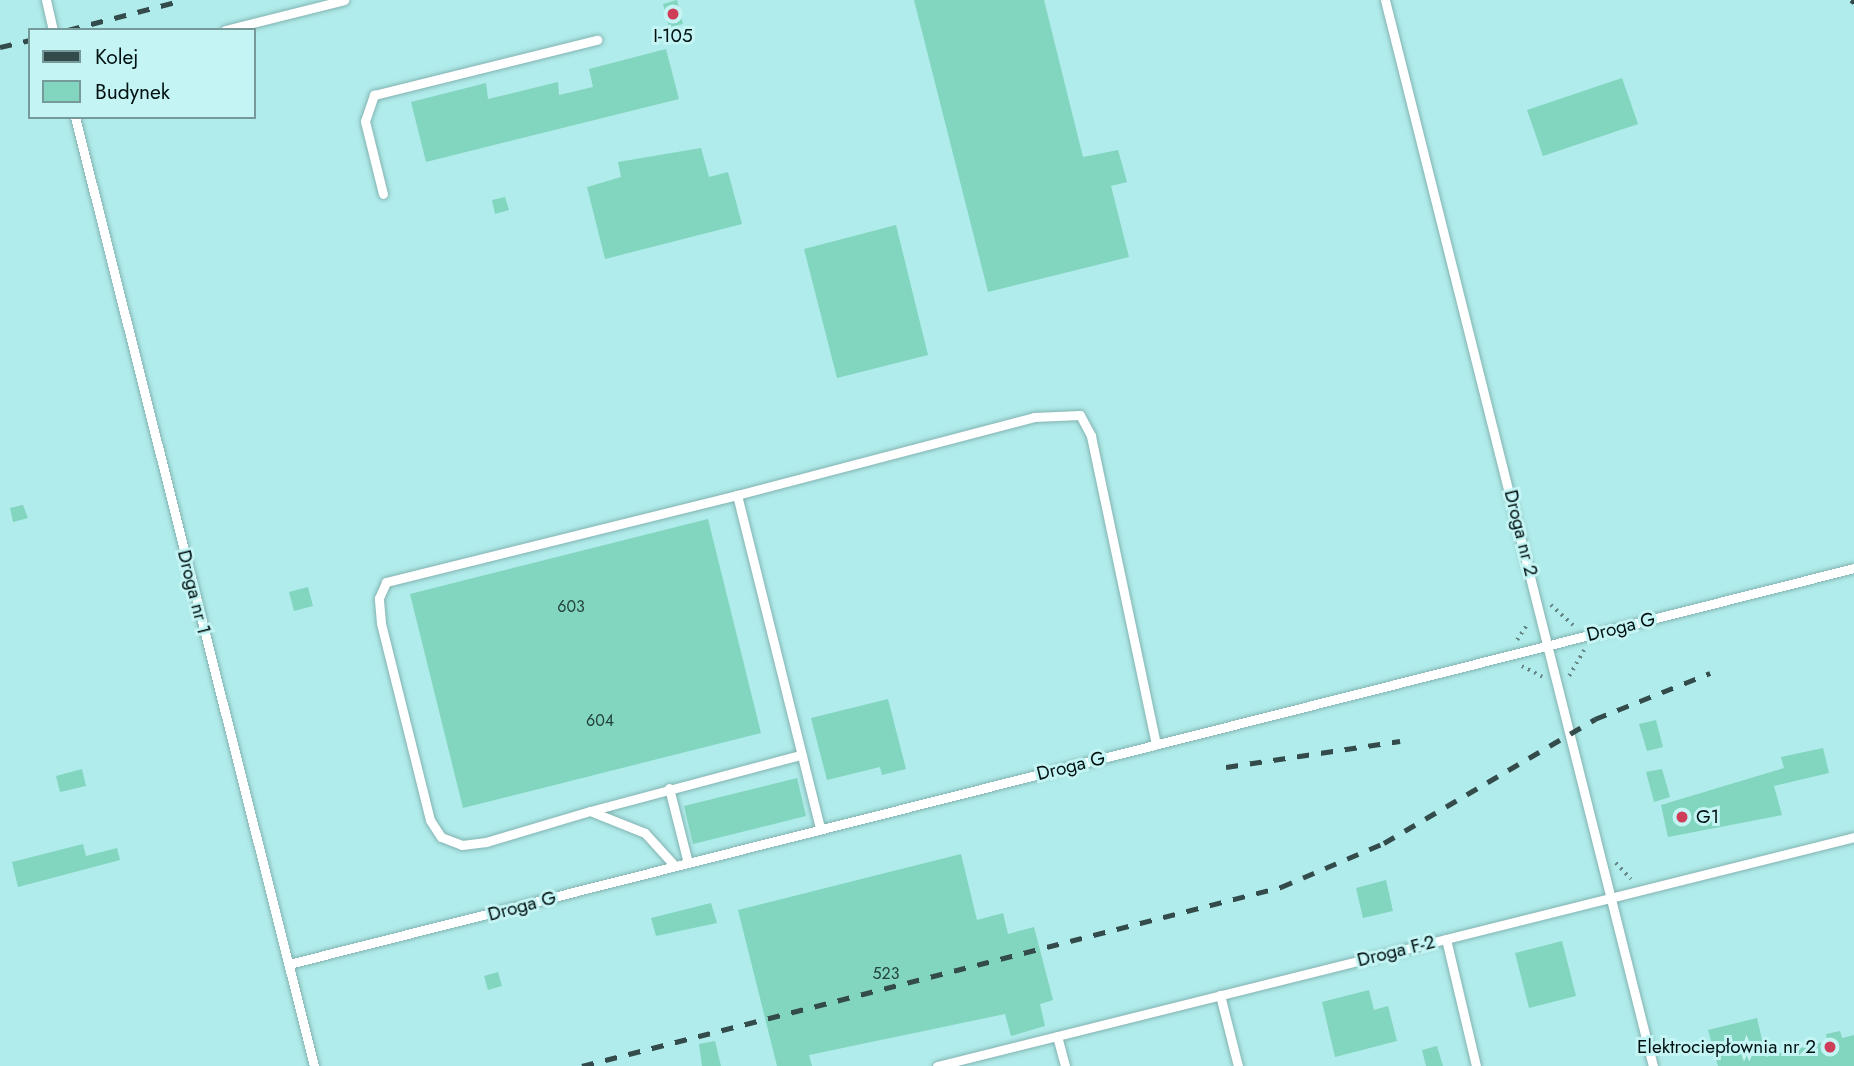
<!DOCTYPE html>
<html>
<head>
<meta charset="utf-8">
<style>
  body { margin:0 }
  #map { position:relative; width:1854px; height:1066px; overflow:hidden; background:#c4f5f4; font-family:Jost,sans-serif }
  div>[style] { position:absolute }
  .built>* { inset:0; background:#b0eceb }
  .building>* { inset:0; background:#82d5be }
  .path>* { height:3.5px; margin-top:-1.75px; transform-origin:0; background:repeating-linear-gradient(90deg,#658685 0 2px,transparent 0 7px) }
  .roads { filter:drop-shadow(0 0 2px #83b3b2) drop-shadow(0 0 2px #83b3b2) }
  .lane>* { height:9px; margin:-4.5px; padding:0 4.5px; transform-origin:4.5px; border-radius:4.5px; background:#fff }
  .rail>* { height:5px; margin-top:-2.5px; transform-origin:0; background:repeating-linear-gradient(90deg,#334b4b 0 12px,transparent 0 24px) }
  .dots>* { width:19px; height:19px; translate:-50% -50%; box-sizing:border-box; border:4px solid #c4f5f4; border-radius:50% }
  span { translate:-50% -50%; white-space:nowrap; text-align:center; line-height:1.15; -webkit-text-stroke:6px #c4f5f4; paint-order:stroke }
  .number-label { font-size:16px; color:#21423c }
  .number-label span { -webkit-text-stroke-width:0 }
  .poi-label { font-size:19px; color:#011111 }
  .left { translate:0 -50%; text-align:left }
  .right { translate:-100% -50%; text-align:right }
  .street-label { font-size:19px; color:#011111 }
  .legend { position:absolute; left:28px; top:28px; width:228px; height:91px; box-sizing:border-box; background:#c4f5f4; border:2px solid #769a99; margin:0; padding:9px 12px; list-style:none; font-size:21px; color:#011111 }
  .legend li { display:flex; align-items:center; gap:14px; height:35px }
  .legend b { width:35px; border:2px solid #769a99 }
</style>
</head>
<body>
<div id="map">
  <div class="built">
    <div style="clip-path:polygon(evenodd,0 0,1854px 0,1854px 1066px,0 1066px,0 0,30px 30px,254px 30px,254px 117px,30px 117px,30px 30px)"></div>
  </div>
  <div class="building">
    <div style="clip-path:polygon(677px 0,683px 24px,669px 27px,663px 4px)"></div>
    <div style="clip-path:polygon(914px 0,1044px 0,1083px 157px,1118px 150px,1127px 182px,1111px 186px,1129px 257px,988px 292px)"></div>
    <div style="clip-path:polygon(666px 49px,679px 99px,426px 162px,411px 102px,486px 83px,488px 99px,558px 82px,559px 95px,593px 87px,589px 69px)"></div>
    <div style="clip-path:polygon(1622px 78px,1638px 124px,1543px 156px,1527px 110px)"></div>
    <div style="clip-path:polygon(701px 148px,709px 177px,728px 172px,742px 224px,605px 259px,587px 187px,621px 177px,618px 162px)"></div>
    <div style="clip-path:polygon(505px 197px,509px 210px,495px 214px,492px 200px)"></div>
    <div style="clip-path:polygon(896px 225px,928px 355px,837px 378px,804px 249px)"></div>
    <div style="clip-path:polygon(23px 505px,28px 518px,13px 522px,10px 508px)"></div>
    <div style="clip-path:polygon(708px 519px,761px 733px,463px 808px,410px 594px)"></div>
    <div style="clip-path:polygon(308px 587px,313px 606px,294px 611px,289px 592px)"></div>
    <div style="clip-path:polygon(888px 699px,906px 769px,882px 775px,880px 767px,827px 780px,811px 718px)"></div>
    <div style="clip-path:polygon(1656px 720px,1663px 747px,1647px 751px,1639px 724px)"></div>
    <div style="clip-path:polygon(1823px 748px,1829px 773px,1774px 786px,1782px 815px,1668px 837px,1661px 805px,1784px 768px,1781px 757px)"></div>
    <div style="clip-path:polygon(82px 769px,86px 786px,60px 792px,56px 776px)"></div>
    <div style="clip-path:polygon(1662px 769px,1670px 797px,1654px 802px,1646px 772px)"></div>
    <div style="clip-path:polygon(797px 778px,806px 816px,693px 844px,684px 806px)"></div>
    <div style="clip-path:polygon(83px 844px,86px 856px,117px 848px,120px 860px,18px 887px,12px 862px)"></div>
    <div style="clip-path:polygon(961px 854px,977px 920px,1003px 913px,1008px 934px,1034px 927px,1053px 1000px,1040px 1004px,1045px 1026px,1011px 1036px,1005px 1014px,809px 1055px,812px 1066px,777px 1066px,738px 910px)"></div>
    <div style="clip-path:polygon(1386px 880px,1393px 911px,1363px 918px,1356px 888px)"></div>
    <div style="clip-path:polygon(711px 903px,717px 923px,656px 936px,651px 918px)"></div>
    <div style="clip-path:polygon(1562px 941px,1576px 996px,1529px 1008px,1515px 953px)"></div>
    <div style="clip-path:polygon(498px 972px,502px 986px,488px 990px,484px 976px)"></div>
    <div style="clip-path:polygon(1369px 990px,1374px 1010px,1388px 1006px,1397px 1041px,1335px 1057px,1322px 1002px)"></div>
    <div style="clip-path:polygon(1757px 1018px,1766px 1057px,1827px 1041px,1826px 1034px,1840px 1031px,1842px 1038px,1854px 1035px,1854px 1066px,1718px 1066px,1708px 1030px)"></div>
    <div style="clip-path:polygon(715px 1041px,721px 1066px,702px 1066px,699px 1044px)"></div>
    <div style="clip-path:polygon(1437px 1046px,1443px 1066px,1426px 1066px,1422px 1050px)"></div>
  </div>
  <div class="path">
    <div style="left:1551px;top:605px;width:30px;rotate:42deg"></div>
    <div style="left:1517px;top:640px;width:20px;rotate:-57deg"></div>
    <div style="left:1522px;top:666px;width:24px;rotate:28deg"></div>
    <div style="left:1569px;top:676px;width:30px;rotate:-60deg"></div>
    <div style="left:1616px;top:863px;width:22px;rotate:47deg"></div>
  </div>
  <div class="roads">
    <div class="lane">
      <div style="left:46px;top:0;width:31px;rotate:77deg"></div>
      <div style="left:1385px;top:0;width:1099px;rotate:75.89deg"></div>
      <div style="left:225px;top:30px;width:123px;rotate:-14.1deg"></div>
      <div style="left:75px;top:117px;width:979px;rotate:75.86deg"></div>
      <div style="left:383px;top:194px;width:75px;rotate:-103.9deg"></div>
      <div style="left:365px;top:121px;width:28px;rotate:-71deg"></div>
      <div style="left:374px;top:95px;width:230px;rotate:-13.9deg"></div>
      <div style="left:737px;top:495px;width:307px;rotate:-14.7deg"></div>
      <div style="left:1034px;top:417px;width:46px;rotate:-2.5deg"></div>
      <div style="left:1080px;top:415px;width:24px;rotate:62deg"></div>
      <div style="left:1091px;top:436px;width:315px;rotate:78.1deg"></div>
      <div style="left:669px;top:788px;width:77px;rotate:75.8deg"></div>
      <div style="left:590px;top:811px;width:218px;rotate:-14.9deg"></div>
      <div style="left:675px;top:866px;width:45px;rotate:-132.3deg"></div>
      <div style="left:645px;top:833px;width:59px;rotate:-158.2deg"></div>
      <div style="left:590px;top:811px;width:109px;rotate:163.4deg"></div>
      <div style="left:486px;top:842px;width:24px;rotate:173deg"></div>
      <div style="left:462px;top:845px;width:22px;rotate:-159deg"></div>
      <div style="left:441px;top:837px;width:20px;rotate:-123deg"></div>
      <div style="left:430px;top:820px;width:203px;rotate:-104deg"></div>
      <div style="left:381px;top:623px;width:25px;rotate:-95deg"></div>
      <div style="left:379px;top:598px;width:17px;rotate:-66deg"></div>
      <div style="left:386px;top:582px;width:362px;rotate:-13.9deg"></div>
      <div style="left:737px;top:495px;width:344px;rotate:76deg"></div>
      <div style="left:1446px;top:939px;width:130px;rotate:76.7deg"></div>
      <div style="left:289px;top:964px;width:1614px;rotate:-14.2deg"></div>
      <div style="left:1220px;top:995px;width:73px;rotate:75.8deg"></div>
      <div style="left:1057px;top:1036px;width:31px;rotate:75deg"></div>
      <div style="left:937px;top:1066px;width:945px;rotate:-14.02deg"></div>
    </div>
  </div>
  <div class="rail">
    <div style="left:1851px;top:0;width:4px;rotate:34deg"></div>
    <div style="left:68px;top:30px;width:119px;rotate:-14.6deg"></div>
    <div style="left:0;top:47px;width:31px;rotate:-13deg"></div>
    <div style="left:1226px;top:767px;width:176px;rotate:-8.5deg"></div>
    <div style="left:582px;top:1066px;width:722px;rotate:-14.36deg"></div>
    <div style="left:1281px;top:887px;width:112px;rotate:-23.1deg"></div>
    <div style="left:1384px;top:843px;width:245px;rotate:-30.4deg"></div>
    <div style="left:1595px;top:719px;width:124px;rotate:-21.8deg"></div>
  </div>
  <div class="dots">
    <div style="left:673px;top:14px;background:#ce3e58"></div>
    <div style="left:1682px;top:817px;background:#ce3e58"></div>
    <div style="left:1830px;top:1047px;background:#ce3e58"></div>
  </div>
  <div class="number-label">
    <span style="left:571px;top:607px">603</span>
    <span style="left:600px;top:721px">604</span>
    <span style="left:886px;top:974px">523</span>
  </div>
  <div class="poi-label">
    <span style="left:673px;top:36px">I-105</span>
    <span class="left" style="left:1696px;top:817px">G1</span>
    <span class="right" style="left:1816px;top:1047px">Elektrociepłownia nr 2</span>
  </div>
  <div class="street-label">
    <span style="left:1521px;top:533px;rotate:76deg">Droga nr 2</span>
    <span style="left:194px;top:592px;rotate:76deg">Droga nr 1</span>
    <span style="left:1621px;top:627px;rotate:-14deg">Droga G</span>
    <span style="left:1071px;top:766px;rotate:-14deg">Droga G</span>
    <span style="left:522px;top:906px;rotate:-15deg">Droga G</span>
    <span style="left:1396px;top:951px;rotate:-14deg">Droga F-2</span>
  </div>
  <ul class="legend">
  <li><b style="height:9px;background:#334b4b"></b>Kolej</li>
  <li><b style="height:19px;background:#82d5be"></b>Budynek</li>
  </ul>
</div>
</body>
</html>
